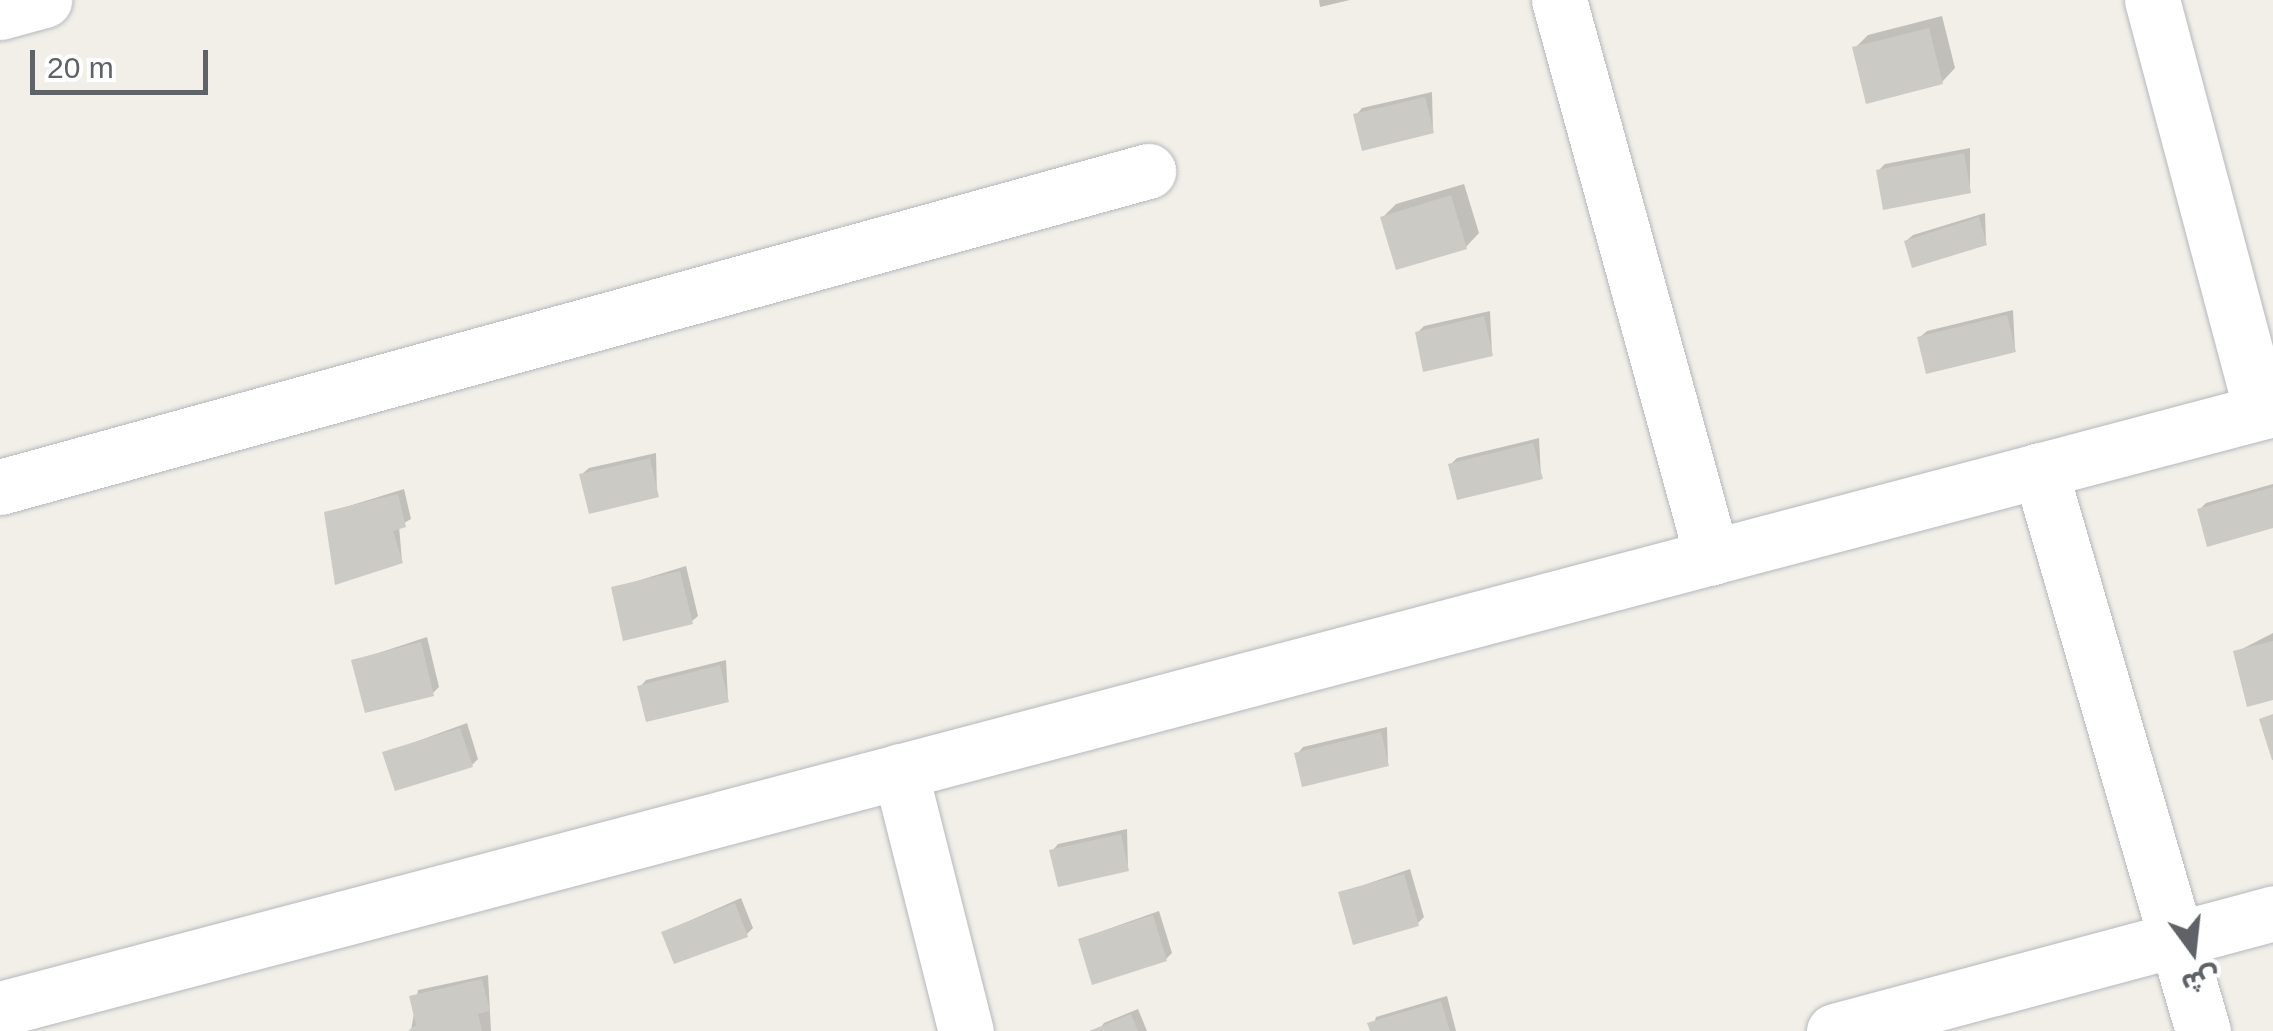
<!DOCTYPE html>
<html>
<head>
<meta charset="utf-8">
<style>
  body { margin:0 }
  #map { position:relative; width:2273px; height:1031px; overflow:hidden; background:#f1efe8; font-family:Helvetica,"Noto Sans Arabic",sans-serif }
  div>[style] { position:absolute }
  .shadow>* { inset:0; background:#0003 }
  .building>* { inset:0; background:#cccac5 }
  .roads { filter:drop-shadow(0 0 2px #b5b8bc) drop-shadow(0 0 2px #b5b8bc) }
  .minor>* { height:55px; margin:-27.5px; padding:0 27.5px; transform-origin:27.5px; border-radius:27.5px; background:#fff }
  span { translate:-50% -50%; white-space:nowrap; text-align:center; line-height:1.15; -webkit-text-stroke:8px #fff; paint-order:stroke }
  .north { position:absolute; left:2143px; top:901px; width:100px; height:100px; -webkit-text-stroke:8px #fff; paint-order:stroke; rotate:165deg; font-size:28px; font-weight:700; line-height:40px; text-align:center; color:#5f6368 }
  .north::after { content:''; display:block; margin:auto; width:35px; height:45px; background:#5f6368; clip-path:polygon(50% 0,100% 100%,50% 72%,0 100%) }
  .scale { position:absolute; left:30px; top:50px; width:178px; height:45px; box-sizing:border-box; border:5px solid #5f6368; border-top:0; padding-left:12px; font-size:30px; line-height:35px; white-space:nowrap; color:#5f6368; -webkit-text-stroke:8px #fff; paint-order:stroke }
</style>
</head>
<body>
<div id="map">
  <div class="shadow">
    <div style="clip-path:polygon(1319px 0,1350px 0,1320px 7px)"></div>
    <div style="clip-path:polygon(1942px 16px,1955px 68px,1942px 82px,1855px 48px,1868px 35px)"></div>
    <div style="clip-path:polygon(1432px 92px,1433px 131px,1356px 115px,1362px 108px)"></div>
    <div style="clip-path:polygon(1970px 148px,1970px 191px,1878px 171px,1885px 164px)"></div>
    <div style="clip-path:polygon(1464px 184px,1479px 233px,1466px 247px,1383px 217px,1396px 204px)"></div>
    <div style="clip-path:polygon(1985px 213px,1986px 243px,1906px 241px,1913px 235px)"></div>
    <div style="clip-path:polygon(2013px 310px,2015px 350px,1920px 337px,1927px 331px)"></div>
    <div style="clip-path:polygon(1490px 311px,1492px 354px,1417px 333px,1424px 326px)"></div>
    <div style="clip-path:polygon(1539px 438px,1541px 477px,1451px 464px,1457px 458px)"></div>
    <div style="clip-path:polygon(656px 453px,657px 495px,582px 474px,589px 468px)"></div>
    <div style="clip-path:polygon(2273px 484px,2273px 526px,2200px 509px,2206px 503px)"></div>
    <div style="clip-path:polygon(404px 489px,411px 519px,399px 526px,402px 561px,326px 513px)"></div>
    <div style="clip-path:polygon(686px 566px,698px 616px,691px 622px,614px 588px)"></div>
    <div style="clip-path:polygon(2273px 633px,2273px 698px,2236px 652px)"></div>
    <div style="clip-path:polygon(427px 637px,439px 687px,433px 693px,354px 661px)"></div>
    <div style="clip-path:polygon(726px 660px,728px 700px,640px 687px,646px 680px)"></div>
    <div style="clip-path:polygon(467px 723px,478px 759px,472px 765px,385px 753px)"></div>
    <div style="clip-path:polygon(1387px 727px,1388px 764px,1297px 754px,1303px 747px)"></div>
    <div style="clip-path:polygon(1127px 829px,1128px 869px,1052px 851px,1058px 844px)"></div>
    <div style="clip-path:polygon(1410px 869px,1424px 917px,1418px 923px,1341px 893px)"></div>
    <div style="clip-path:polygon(741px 898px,753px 928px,746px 935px,664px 932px)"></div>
    <div style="clip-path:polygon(1159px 911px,1172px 953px,1166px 959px,1080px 939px)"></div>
    <div style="clip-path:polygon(488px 975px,491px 1031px,411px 1031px,418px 990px)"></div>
    <div style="clip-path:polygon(1447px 996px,1456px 1031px,1372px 1031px,1376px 1017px)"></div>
    <div style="clip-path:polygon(1138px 1009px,1147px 1031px,1098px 1031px,1104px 1023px)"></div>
  </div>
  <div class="building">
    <div style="clip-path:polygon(1929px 28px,1943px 84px,1866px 104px,1852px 47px)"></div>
    <div style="clip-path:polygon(1425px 97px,1434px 133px,1362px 151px,1353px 114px)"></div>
    <div style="clip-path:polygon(1964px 153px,1971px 193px,1883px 210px,1876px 170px)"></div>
    <div style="clip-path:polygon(1451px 195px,1467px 249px,1396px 270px,1380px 217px)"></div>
    <div style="clip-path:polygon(1979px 217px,1987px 245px,1912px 268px,1904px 241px)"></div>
    <div style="clip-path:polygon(2007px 315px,2016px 352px,1926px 374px,1917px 337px)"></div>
    <div style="clip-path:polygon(1484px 316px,1493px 356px,1423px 372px,1415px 332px)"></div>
    <div style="clip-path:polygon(1533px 443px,1543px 479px,1457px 500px,1448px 464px)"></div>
    <div style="clip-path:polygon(650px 458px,659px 497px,589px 514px,579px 474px)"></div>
    <div style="clip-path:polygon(2273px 487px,2273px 528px,2207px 547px,2197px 509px)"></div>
    <div style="clip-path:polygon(398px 494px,406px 527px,393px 531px,403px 563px,335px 585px,324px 512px)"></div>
    <div style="clip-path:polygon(680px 571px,693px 624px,623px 641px,611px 587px)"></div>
    <div style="clip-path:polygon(2273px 641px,2273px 700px,2247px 707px,2233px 651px)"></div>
    <div style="clip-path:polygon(421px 642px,434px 696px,365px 713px,351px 660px)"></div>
    <div style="clip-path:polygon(720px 665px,729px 702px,646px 722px,637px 686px)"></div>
    <div style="clip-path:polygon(2273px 714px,2273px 760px,2272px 760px,2259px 719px)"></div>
    <div style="clip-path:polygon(460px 728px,473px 767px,395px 791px,382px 752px)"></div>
    <div style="clip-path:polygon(1381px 732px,1389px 766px,1302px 787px,1294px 753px)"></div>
    <div style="clip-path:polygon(1121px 834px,1129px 871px,1058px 887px,1049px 850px)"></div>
    <div style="clip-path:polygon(1404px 874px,1419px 926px,1353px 945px,1338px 892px)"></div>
    <div style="clip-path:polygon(735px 903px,748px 937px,674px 964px,661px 932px)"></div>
    <div style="clip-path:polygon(1153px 915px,1167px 961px,1092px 985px,1078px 939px)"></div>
    <div style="clip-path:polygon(482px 979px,490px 1011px,478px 1014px,482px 1031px,408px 1031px,416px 1025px,409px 996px)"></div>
    <div style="clip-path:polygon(1441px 1001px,1450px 1031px,1370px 1031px,1367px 1023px)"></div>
    <div style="clip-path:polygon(1131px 1014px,1138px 1031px,1089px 1031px)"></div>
  </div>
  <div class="roads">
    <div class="minor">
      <div style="left:1559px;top:0;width:578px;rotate:74.64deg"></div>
      <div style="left:2152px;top:0;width:426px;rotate:75.1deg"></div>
      <div style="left:0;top:12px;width:46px;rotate:-15.3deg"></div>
      <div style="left:2040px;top:470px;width:584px;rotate:73.8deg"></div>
      <div style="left:0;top:487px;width:1191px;rotate:-15.39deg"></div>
      <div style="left:900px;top:771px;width:268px;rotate:75.8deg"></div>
      <div style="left:0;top:1009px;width:2351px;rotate:-14.79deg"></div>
      <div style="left:1834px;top:1031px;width:455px;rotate:-15deg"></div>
    </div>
  </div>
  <div class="north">ش</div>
  <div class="scale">20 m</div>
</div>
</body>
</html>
